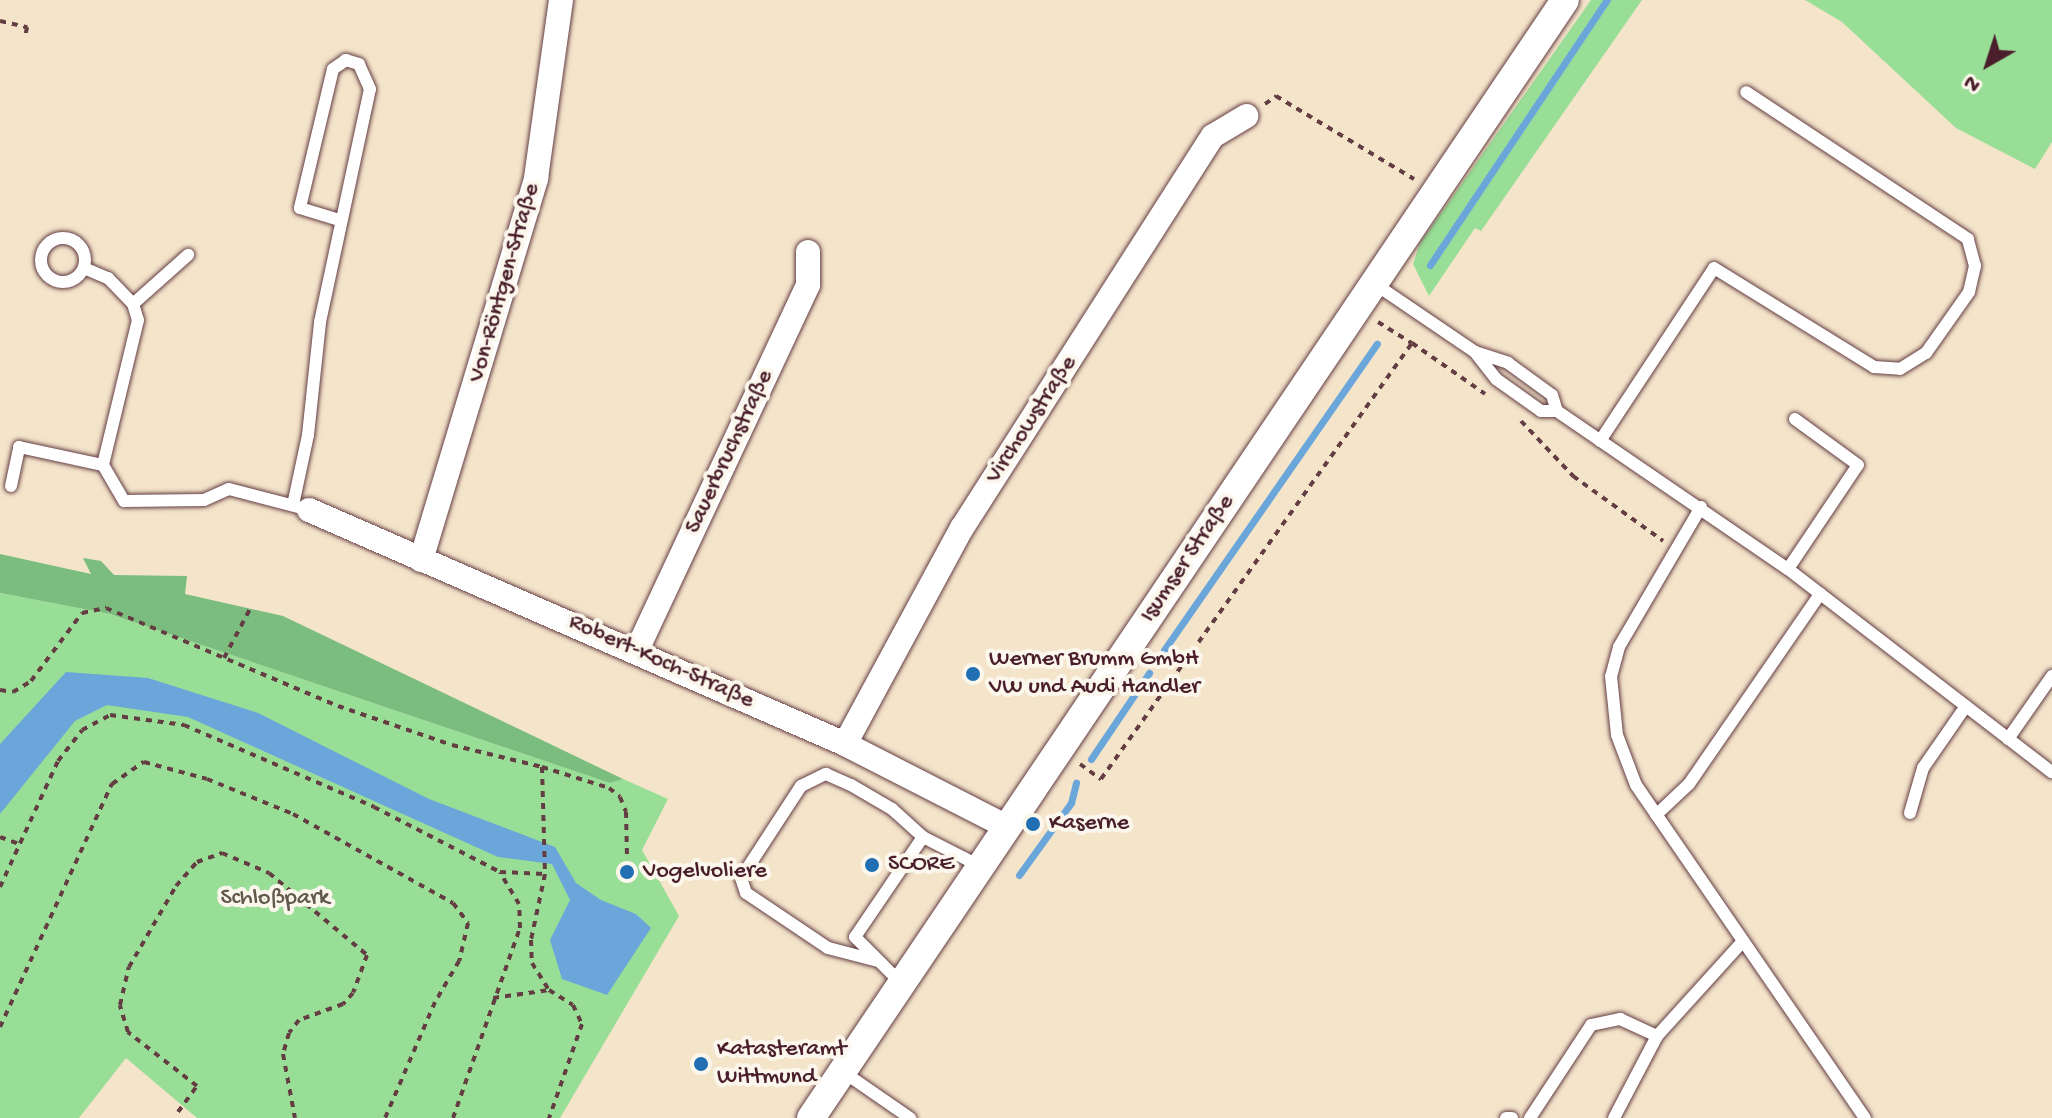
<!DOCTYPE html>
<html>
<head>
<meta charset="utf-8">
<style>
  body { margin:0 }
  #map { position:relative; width:2052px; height:1118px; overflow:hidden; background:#f4e4ca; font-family:"Gochi Hand",sans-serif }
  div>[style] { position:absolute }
  .green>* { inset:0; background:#99de96 }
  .forest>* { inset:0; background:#7abd7f }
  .water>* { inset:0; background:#6ba6db }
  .stream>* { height:7px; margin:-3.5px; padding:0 3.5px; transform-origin:3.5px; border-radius:3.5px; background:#6ba6db }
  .path>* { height:4px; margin-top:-2px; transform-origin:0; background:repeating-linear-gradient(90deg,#643d43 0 6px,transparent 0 12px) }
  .roads { filter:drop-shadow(0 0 2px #643d43) drop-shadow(0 0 2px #643d43) }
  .service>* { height:12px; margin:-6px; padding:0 6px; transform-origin:6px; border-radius:6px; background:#fff }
  .service>.ring { margin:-6px; padding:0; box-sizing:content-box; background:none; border:12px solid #fff; border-radius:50% }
  .minor>* { height:24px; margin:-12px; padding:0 12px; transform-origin:12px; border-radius:12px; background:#fff }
  .tertiary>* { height:28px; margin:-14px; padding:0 14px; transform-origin:14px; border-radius:14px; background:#fff }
  .dots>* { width:22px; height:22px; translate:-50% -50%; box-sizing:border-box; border:4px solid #fbf7ec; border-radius:50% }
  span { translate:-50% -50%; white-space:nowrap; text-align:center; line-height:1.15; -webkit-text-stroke:8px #fbf7ec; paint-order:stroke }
  .street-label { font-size:24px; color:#4a1f2b }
  .poi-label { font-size:24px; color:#4a1f2b }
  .left { translate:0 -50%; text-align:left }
  .park-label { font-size:24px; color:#62584b }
  .north { position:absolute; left:1948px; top:24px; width:80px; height:80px; -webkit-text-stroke:6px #fbf7ec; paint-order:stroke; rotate:219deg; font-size:22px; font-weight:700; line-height:32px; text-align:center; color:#4a1f2b }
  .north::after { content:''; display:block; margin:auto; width:28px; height:36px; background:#4a1f2b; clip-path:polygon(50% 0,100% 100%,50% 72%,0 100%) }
</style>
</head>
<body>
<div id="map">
  <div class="green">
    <div style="clip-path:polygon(1591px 0,1642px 0,1481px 231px,1475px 228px,1429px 296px,1413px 264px,1420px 243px)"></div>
    <div style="clip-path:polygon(1805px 0,2052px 0,2052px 142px,2035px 169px,1956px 128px,1842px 22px)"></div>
    <div style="clip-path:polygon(0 593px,110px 614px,610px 783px,623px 779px,668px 799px,642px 850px,679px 916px,560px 1118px,197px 1118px,126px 1058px,79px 1118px,0 1118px)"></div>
  </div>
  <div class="forest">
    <div style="clip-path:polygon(0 554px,91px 574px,83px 558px,101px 561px,114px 575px,187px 576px,185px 594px,283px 616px,623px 779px,610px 783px,110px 614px,0 593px)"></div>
  </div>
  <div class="water">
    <div style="clip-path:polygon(66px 672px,148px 678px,258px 713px,429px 799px,555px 847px,576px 883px,601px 900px,636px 914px,651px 928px,607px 995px,562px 979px,550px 940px,570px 900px,552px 864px,498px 857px,188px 717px,107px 705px,75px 721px,0 814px,0 744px)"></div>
  </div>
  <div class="stream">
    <div style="left:1430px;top:265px;width:319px;rotate:-56.3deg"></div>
    <div style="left:1164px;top:650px;width:373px;rotate:-55.2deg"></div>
    <div style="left:1091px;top:759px;width:104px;rotate:-56deg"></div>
    <div style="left:1019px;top:875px;width:89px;rotate:-54.2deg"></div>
    <div style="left:1071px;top:803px;width:21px;rotate:-76deg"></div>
  </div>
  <div class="path">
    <div style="left:0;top:21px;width:28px;rotate:13deg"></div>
    <div style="left:27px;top:27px;width:10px;rotate:101deg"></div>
    <div style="left:1265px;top:104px;width:14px;rotate:-36deg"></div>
    <div style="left:1276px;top:96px;width:161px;rotate:31deg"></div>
    <div style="left:1378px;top:322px;width:40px;rotate:32deg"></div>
    <div style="left:1521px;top:421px;width:76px;rotate:46.6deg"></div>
    <div style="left:1573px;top:476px;width:111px;rotate:35.8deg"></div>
    <div style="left:224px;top:658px;width:58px;rotate:-62.1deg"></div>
    <div style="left:0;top:690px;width:13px;rotate:9deg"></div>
    <div style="left:13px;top:692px;width:21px;rotate:-31deg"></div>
    <div style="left:31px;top:681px;width:85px;rotate:-53.1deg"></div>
    <div style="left:82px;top:613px;width:25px;rotate:-12deg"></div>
    <div style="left:106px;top:608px;width:252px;rotate:22.9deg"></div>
    <div style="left:338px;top:706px;width:120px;rotate:18.9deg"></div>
    <div style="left:452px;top:745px;width:93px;rotate:13.7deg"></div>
    <div style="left:542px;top:767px;width:107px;rotate:88.4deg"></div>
    <div style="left:545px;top:874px;width:67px;rotate:102deg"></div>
    <div style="left:531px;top:940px;width:23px;rotate:88deg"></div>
    <div style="left:532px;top:963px;width:32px;rotate:58deg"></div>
    <div style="left:549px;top:990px;width:28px;rotate:32deg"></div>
    <div style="left:573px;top:1005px;width:21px;rotate:65deg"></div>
    <div style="left:582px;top:1024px;width:100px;rotate:109.3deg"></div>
    <div style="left:1080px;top:764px;width:26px;rotate:36deg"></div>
    <div style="left:1101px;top:779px;width:536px;rotate:-54.5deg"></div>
    <div style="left:1412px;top:343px;width:89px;rotate:34.9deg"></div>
    <div style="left:542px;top:767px;width:70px;rotate:17.4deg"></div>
    <div style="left:609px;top:788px;width:14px;rotate:39deg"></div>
    <div style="left:620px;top:797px;width:16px;rotate:68deg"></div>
    <div style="left:626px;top:812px;width:44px;rotate:88.7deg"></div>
    <div style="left:0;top:837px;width:20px;rotate:20deg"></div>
    <div style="left:0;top:887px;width:139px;rotate:-65.3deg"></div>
    <div style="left:58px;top:761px;width:39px;rotate:-52deg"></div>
    <div style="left:82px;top:730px;width:32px;rotate:-28deg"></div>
    <div style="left:110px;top:715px;width:75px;rotate:7.7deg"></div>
    <div style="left:184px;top:725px;width:207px;rotate:23.3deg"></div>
    <div style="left:374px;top:807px;width:142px;rotate:27.3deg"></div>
    <div style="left:500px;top:872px;width:44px;rotate:2.6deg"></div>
    <div style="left:493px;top:998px;width:57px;rotate:-8.1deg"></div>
    <div style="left:0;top:1027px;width:268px;rotate:-65.3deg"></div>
    <div style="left:112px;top:784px;width:39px;rotate:-35deg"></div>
    <div style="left:144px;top:762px;width:65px;rotate:15.1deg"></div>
    <div style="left:207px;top:779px;width:93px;rotate:22.1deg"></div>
    <div style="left:293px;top:814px;width:183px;rotate:29.1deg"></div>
    <div style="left:453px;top:903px;width:25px;rotate:53deg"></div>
    <div style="left:468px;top:923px;width:39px;rotate:103deg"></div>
    <div style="left:459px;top:961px;width:48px;rotate:120.3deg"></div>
    <div style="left:435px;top:1002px;width:126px;rotate:113.3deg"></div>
    <div style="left:178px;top:1112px;width:32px;rotate:-54deg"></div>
    <div style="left:197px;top:1086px;width:88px;rotate:-142deg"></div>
    <div style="left:128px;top:1032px;width:28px;rotate:-107deg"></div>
    <div style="left:120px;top:1005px;width:39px;rotate:-77deg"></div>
    <div style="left:129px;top:967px;width:94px;rotate:-59.9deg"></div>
    <div style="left:176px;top:886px;width:32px;rotate:-49deg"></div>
    <div style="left:197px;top:862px;width:27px;rotate:-20deg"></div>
    <div style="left:222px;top:853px;width:51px;rotate:23.1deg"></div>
    <div style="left:269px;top:873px;width:128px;rotate:39.9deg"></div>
    <div style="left:367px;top:955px;width:40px;rotate:110.2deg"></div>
    <div style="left:353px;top:993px;width:15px;rotate:132deg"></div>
    <div style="left:343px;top:1004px;width:47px;rotate:160deg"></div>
    <div style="left:299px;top:1020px;width:16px;rotate:128deg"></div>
    <div style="left:289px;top:1033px;width:22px;rotate:106deg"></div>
    <div style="left:283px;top:1054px;width:65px;rotate:79.4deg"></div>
    <div style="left:453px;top:1118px;width:201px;rotate:-70.6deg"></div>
    <div style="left:520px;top:928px;width:24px;rotate:-92deg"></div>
    <div style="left:519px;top:904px;width:37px;rotate:-121deg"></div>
  </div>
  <div class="roads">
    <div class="service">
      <div class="ring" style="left:41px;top:238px;width:32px;height:32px"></div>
      <div style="left:84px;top:268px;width:26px;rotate:23deg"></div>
      <div style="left:108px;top:278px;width:36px;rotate:46deg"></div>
      <div style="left:133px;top:304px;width:17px;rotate:73deg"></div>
      <div style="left:138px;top:320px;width:149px;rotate:103.6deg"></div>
      <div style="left:103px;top:465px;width:42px;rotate:59.7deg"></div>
      <div style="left:124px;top:501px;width:80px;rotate:-0.7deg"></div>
      <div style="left:204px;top:500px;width:27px;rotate:-24deg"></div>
      <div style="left:229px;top:489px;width:71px;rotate:14.6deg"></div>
      <div style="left:1375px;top:284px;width:121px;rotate:34.2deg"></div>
      <div style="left:1475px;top:352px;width:34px;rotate:52deg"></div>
      <div style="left:1496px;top:379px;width:55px;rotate:35.4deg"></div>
      <div style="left:1541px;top:411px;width:16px"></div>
      <div style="left:1557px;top:411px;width:280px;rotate:34.4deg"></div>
      <div style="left:1788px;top:569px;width:333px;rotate:37.6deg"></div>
      <div style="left:133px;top:304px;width:74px;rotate:-41.7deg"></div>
      <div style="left:1475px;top:352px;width:35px;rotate:18deg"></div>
      <div style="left:1508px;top:363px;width:54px;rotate:36deg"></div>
      <div style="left:1552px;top:395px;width:17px;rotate:73deg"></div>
      <div style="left:1600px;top:441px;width:207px;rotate:-56.6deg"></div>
      <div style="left:1714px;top:268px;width:188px;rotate:31.7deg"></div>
      <div style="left:1874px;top:367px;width:26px;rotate:4deg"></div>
      <div style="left:1900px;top:369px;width:31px;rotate:-32deg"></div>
      <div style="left:1926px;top:353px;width:75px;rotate:-54.8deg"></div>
      <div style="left:1969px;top:292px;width:27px;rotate:-77deg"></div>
      <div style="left:1975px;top:266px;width:28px;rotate:-105deg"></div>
      <div style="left:1968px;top:239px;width:266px;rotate:-146.5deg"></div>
      <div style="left:11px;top:486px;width:40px;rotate:-78deg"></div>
      <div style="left:19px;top:447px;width:86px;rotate:12.1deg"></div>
      <div style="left:293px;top:505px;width:72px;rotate:-77.9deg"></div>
      <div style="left:308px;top:435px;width:114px;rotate:-83.9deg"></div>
      <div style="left:320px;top:322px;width:238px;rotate:-77.9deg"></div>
      <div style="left:370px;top:89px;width:27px;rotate:-114deg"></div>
      <div style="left:359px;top:64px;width:14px;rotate:-163deg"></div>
      <div style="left:346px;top:60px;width:16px;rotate:145deg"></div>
      <div style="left:333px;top:69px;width:143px;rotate:103.4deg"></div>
      <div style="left:300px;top:208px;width:41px;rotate:17.1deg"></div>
      <div style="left:1701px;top:507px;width:162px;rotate:120.4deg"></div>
      <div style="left:1619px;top:647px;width:30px;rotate:105deg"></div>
      <div style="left:1611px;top:676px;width:59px;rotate:84.2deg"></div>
      <div style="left:1617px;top:735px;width:53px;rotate:69.2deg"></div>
      <div style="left:1636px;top:785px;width:404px;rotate:55.5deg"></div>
      <div style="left:1788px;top:569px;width:125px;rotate:-56.1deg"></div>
      <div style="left:1858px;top:465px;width:78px;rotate:-143.9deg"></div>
      <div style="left:2008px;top:739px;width:77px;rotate:-55.1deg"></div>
      <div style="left:1910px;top:813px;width:47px;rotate:-73.9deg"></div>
      <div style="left:1923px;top:768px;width:75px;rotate:-55.3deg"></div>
      <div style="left:1656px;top:815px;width:45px;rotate:-43.2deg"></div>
      <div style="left:1689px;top:784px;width:231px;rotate:-55.4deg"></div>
      <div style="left:878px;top:961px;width:52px;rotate:-165.4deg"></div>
      <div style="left:828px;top:948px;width:99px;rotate:-146.1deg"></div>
      <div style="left:746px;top:893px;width:16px;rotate:-108deg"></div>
      <div style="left:741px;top:878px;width:110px;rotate:-56.9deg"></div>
      <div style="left:801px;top:786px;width:28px;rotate:-26deg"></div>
      <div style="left:826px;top:774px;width:27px;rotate:24deg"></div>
      <div style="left:851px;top:785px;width:48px;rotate:30.3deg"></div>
      <div style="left:892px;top:809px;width:42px;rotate:42.1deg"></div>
      <div style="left:923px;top:837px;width:64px;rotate:27deg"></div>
      <div style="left:901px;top:983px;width:65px;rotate:-135deg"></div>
      <div style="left:855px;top:937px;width:121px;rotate:-55.8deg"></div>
      <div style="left:842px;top:1071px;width:83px;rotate:34.7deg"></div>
      <div style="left:1506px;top:1118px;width:6px"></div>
      <div style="left:1530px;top:1118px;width:111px;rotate:-56.7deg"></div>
      <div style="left:1591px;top:1025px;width:30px;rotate:-12deg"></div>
      <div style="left:1620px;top:1019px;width:41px;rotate:24.7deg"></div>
      <div style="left:1614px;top:1118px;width:93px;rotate:-62.3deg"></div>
      <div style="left:1657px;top:1036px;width:128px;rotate:-47.8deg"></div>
    </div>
    <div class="minor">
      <div style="left:309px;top:510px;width:585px;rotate:23.58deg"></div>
      <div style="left:845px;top:744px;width:182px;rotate:27.1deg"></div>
      <div style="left:421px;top:560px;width:399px;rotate:-73.2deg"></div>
      <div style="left:536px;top:178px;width:180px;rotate:-82deg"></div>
      <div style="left:637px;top:650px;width:403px;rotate:-64.9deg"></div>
      <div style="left:808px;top:285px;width:33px;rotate:-90deg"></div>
      <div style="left:845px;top:744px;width:246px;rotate:-61.6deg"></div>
      <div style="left:962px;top:528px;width:465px;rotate:-57.4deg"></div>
      <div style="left:1213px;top:136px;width:39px;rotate:-31deg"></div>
    </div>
    <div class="tertiary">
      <div style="left:811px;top:1118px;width:1348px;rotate:-56deg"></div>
    </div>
  </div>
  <div class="dots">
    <div style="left:973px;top:674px;background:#1f6fb2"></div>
    <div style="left:1033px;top:824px;background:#1f6fb2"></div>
    <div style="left:872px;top:865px;background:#1f6fb2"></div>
    <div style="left:627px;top:872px;background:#1f6fb2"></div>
    <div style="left:701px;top:1064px;background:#1f6fb2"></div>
  </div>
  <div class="street-label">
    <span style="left:505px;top:283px;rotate:-74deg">Von-Röntgen-Straße</span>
    <span style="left:1032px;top:420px;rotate:-57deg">Virchowstraße</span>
    <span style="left:730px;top:452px;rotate:-65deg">Sauerbruchstraße</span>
    <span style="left:1188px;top:559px;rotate:-56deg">Isumser Straße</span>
    <span style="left:661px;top:662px;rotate:24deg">Robert-Koch-Straße</span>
  </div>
  <div class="poi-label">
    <span class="left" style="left:989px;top:674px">Werner Brumm GmbH<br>VW und Audi Handler</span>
    <span class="left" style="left:1049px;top:824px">Kaserne</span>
    <span class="left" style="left:888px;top:865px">SCORE</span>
    <span class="left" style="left:643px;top:872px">Vogelvoliere</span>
    <span class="left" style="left:717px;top:1064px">Katasteramt<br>Wittmund</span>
  </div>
  <div class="park-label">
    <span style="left:275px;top:899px">Schloßpark</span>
  </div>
  <div class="north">N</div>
</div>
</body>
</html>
